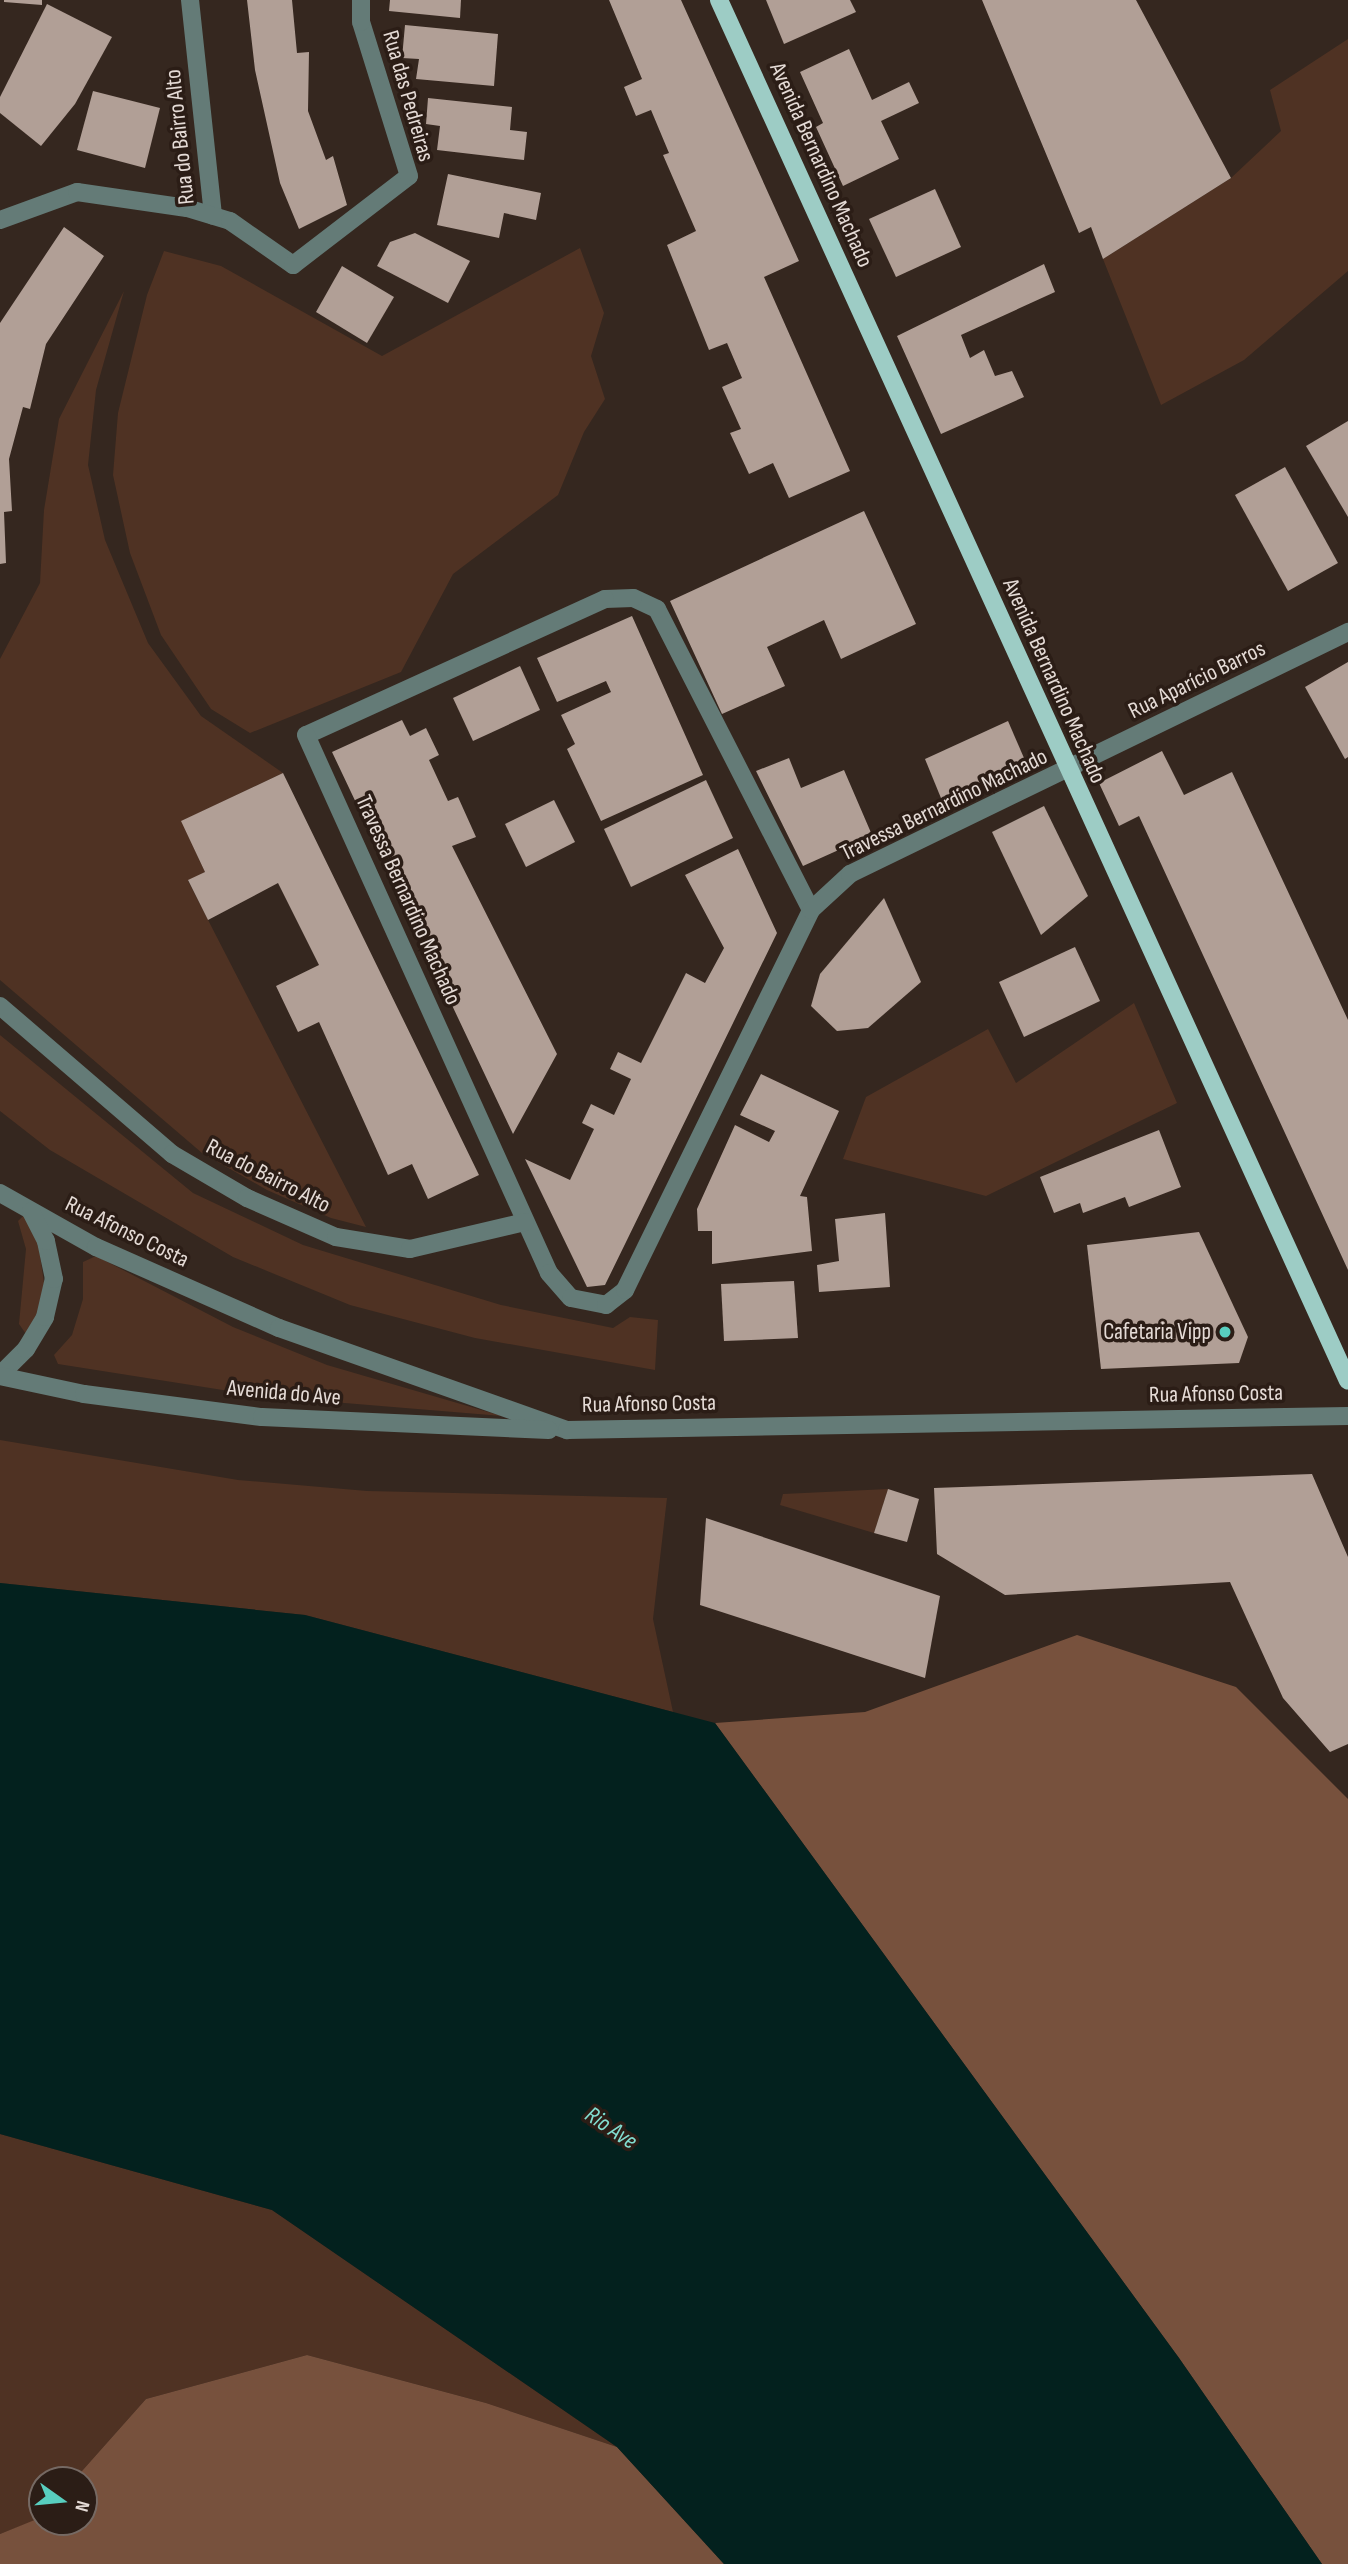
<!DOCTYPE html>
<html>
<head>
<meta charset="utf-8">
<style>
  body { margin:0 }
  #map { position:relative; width:1348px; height:2564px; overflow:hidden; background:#35271f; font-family:"Sofia Sans Condensed",sans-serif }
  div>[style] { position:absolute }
  .green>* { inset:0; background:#4f3223 }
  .forest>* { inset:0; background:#77513d }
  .water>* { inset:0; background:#03211e }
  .building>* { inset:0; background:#b19f96 }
  .minor>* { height:18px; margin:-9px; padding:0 9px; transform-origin:9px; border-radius:9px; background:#647b77 }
  .major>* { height:18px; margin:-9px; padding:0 9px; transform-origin:9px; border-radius:9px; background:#9dccc5 }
  .dots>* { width:19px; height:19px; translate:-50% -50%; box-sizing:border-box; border:4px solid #2b1d16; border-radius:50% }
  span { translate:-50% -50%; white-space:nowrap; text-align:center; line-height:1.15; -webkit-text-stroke:7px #2b1d16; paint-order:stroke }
  .street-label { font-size:23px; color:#e5dbd6 }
  .poi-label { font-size:23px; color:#e5dbd6 }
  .right { translate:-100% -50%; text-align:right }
  .water-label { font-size:24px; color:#82ddd0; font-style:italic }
  .north { position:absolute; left:28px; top:2466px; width:70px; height:70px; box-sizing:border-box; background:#2b1d16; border:2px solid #756963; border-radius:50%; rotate:105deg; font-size:19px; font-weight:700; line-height:28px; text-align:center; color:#e5dbd6 }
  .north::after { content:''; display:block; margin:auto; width:24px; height:32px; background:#58cebf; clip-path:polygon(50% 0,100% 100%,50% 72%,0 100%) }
</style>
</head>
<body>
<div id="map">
  <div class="green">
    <div style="clip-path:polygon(1348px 39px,1348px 271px,1244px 360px,1161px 405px,1103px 259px,1231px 178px,1281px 131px,1270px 90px)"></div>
    <div style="clip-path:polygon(580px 248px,604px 313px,591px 356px,605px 399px,584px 432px,558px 495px,453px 574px,401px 672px,250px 733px,211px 709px,161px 635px,130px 553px,113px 475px,118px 413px,147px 295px,164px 251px,221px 266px,382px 356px)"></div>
    <div style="clip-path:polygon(124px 291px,96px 390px,88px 465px,105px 540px,148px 643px,201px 716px,283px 773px,182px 821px,205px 872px,188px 881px,366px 1227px,331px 1218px,267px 1190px,202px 1153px,0 980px,0 659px,40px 583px,44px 510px,59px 419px)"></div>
    <div style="clip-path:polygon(1134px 1003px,1177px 1103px,986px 1196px,843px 1159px,866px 1097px,988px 1029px,1016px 1083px)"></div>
    <div style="clip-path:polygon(0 1035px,193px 1193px,303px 1245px,501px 1305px,613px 1328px,630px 1317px,658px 1320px,655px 1370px,475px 1338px,350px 1305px,233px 1257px,50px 1150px,0 1111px)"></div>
    <div style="clip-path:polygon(24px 1215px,37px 1234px,44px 1283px,37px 1316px,26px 1334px,19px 1324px,26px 1249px,18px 1221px)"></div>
    <div style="clip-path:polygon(96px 1256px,233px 1327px,327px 1365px,502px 1416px,260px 1396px,58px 1364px,54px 1355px,72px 1335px,83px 1299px,83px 1262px)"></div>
    <div style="clip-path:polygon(0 1440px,238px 1480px,367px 1491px,667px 1498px,653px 1619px,673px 1712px,305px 1615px,0 1583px)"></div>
    <div style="clip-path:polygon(888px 1489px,874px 1533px,780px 1505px,783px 1494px)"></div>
    <div style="clip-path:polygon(0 2134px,272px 2210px,617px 2447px,486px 2403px,307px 2355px,146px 2399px,74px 2480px,42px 2480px,39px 2519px,0 2534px)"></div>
  </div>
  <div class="forest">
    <div style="clip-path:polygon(1077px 1635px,1236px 1687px,1348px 1799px,1348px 2564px,1322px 2564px,1179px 2358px,715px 1723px,865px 1712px)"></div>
    <div style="clip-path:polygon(307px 2355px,486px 2403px,617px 2447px,724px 2564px,0 2564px,0 2534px,42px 2517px,42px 2522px,84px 2522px,84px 2480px,74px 2480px,146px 2399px)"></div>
  </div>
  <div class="water">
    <div style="clip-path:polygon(0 1583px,305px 1615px,715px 1723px,1179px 2358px,1322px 2564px,724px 2564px,617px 2447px,272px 2210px,0 2134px)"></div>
  </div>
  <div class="building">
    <div style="clip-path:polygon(4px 0,42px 0,42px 5px,4px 2px)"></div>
    <div style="clip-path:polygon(247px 0,292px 0,297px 53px,309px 52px,308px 111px,326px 160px,333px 156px,347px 205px,299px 229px,280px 183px,255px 70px)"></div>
    <div style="clip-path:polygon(390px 0,461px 0,460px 18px,389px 11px)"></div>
    <div style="clip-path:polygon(609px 0,681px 0,799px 261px,764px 277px,850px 471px,789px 498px,773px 463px,749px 474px,730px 433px,741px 429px,722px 387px,742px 378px,727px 343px,709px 350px,667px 245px,696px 231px,663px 155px,669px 153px,651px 110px,636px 116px,624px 87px,642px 79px)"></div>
    <div style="clip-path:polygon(766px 0,850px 0,856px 12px,784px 44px)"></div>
    <div style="clip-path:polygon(982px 0,1136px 0,1231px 178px,1103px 259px,1091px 227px,1079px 233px)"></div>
    <div style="clip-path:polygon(47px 4px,112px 37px,75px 104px,41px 146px,0 113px,0 97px)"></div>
    <div style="clip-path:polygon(405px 25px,498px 34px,494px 86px,416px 79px,419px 59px,402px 58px)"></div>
    <div style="clip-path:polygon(849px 49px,872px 100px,909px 82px,919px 103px,881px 121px,899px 159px,843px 186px,816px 127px,823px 123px,800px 72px)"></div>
    <div style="clip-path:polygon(93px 91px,160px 108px,145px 168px,77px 150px)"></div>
    <div style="clip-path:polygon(428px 98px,512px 107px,510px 130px,527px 132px,524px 160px,437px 150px,440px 126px,426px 124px)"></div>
    <div style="clip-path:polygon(448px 174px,541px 193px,536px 220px,504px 213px,499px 238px,437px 225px)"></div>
    <div style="clip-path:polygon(935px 189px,961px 247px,896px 277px,869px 219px)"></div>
    <div style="clip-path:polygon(64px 227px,104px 256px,46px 344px,30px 409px,23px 407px,9px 459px,12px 511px,4px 512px,6px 563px,0 564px,0 323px)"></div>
    <div style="clip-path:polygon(415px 233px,470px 261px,448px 303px,377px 266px,390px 242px)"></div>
    <div style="clip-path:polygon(1044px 264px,1055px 292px,961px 335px,970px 358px,984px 350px,995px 376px,1012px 371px,1024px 397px,941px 434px,897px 336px)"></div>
    <div style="clip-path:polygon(342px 266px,394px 297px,367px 343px,316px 312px)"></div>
    <div style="clip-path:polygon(1348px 421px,1348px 517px,1306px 446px)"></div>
    <div style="clip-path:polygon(1285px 467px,1338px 563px,1288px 591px,1235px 495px)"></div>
    <div style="clip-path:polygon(864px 511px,916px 624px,841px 659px,824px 620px,767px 647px,785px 686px,722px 714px,670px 601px)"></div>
    <div style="clip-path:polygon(632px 616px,703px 775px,601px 821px,567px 749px,575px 744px,561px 715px,611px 692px,606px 681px,557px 702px,537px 658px)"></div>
    <div style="clip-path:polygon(1348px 662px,1348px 757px,1345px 759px,1305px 687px)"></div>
    <div style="clip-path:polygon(520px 666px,540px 710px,473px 741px,453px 698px)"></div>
    <div style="clip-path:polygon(402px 720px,410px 736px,426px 728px,439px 755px,429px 760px,448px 801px,458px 797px,476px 837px,452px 846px,557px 1054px,513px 1134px,332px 752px)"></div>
    <div style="clip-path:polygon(1008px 721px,1027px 765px,943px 803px,925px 759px)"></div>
    <div style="clip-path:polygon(1162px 751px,1184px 795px,1232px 772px,1348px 1020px,1348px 1270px,1139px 816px,1119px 826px,1099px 783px)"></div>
    <div style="clip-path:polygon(789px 758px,801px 788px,844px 770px,872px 835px,803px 866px,756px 771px)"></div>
    <div style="clip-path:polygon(283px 773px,479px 1175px,428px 1199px,412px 1164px,388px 1175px,319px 1022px,298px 1032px,276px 986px,319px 965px,278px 883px,208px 920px,188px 880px,205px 872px,181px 821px)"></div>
    <div style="clip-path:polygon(706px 780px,733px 838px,631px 887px,604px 829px)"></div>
    <div style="clip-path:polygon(554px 800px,575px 842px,526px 867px,505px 824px)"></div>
    <div style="clip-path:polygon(1044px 806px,1088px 896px,1041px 935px,992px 832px)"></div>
    <div style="clip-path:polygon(738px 849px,777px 933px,605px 1285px,587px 1287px,525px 1159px,570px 1180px,594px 1129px,582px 1123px,591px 1104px,614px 1115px,631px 1079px,610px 1069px,618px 1052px,641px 1063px,686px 973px,705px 983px,724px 948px,685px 875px)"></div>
    <div style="clip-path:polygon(884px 898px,921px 982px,868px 1028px,837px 1031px,811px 1006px,820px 974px)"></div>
    <div style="clip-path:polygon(1075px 947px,1100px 1001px,1024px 1037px,999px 982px)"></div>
    <div style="clip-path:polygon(761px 1074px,839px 1111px,800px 1196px,807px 1197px,812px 1251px,712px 1264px,712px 1231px,698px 1231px,697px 1209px,735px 1125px,769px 1142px,775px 1131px,740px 1115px)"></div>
    <div style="clip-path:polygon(1159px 1130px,1181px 1187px,1129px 1207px,1125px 1197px,1083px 1213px,1080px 1203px,1054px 1213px,1040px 1177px)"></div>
    <div style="clip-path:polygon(885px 1213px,890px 1287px,819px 1292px,817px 1265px,839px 1261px,835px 1219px)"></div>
    <div style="clip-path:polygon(1199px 1232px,1248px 1337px,1239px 1363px,1101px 1369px,1087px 1245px)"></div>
    <div style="clip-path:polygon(794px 1281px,798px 1338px,724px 1341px,721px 1284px)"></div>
    <div style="clip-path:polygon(1312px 1474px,1348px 1557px,1348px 1744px,1330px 1752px,1283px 1698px,1230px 1582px,1005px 1595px,937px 1554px,934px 1488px)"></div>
    <div style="clip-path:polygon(888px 1489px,919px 1499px,907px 1542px,874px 1533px)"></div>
    <div style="clip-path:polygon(706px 1518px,940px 1596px,925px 1678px,700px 1605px)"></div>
  </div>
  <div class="minor">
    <div style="left:190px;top:0;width:217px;rotate:83.9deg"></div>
    <div style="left:0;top:220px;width:82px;rotate:-20deg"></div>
    <div style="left:77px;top:192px;width:111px;rotate:8.3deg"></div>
    <div style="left:187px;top:208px;width:45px;rotate:16.8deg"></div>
    <div style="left:230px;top:221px;width:77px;rotate:34.9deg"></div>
    <div style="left:293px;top:265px;width:146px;rotate:-37.5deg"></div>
    <div style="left:409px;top:176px;width:161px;rotate:-107.3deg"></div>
    <div style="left:361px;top:22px;width:22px;rotate:-90deg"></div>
    <div style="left:811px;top:910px;width:338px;rotate:-117.1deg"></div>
    <div style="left:657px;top:609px;width:26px;rotate:-155deg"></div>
    <div style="left:633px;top:598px;width:28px;rotate:178deg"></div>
    <div style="left:605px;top:599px;width:328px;rotate:155.5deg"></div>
    <div style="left:306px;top:735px;width:590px;rotate:65.69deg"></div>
    <div style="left:549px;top:1273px;width:33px;rotate:49deg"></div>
    <div style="left:571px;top:1298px;width:36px;rotate:11deg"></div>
    <div style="left:606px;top:1305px;width:24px;rotate:-38deg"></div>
    <div style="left:625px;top:1290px;width:423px;rotate:-63.9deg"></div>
    <div style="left:811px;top:910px;width:53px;rotate:-42.7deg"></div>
    <div style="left:850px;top:874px;width:554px;rotate:-25.92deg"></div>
    <div style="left:0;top:1006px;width:227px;rotate:40.7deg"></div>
    <div style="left:172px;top:1154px;width:87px;rotate:30.4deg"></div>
    <div style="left:247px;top:1198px;width:97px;rotate:23.7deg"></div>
    <div style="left:336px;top:1237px;width:75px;rotate:9.2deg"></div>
    <div style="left:410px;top:1249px;width:118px;rotate:-13.2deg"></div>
    <div style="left:0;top:1193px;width:110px;rotate:29.4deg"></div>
    <div style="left:96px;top:1247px;width:200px;rotate:23.9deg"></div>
    <div style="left:279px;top:1328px;width:306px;rotate:19.5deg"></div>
    <div style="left:567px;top:1430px;width:781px;rotate:-1.03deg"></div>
    <div style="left:0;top:1375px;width:37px;rotate:-45deg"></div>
    <div style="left:26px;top:1349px;width:37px;rotate:-59deg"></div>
    <div style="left:45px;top:1317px;width:39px;rotate:-77deg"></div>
    <div style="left:54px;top:1279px;width:39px;rotate:-102deg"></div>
    <div style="left:46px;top:1241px;width:33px;rotate:-117deg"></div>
    <div style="left:0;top:1376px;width:86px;rotate:12.1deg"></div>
    <div style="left:84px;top:1394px;width:179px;rotate:7.4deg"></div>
    <div style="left:262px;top:1417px;width:287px;rotate:2.6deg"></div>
  </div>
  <div class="major">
    <div style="left:719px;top:0;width:1517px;rotate:65.51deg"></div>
  </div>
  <div class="dots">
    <div style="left:1225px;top:1332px;background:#58cebf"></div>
  </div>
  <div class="street-label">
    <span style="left:408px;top:96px;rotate:74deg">Rua das Pedreiras</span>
    <span style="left:180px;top:137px;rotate:-96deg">Rua do Bairro Alto</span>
    <span style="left:821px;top:165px;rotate:66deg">Avenida Bernardino Machado</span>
    <span style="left:1197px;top:680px;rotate:-26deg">Rua Aparício Barros</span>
    <span style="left:1054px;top:681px;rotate:66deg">Avenida Bernardino Machado</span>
    <span style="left:944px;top:805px;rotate:-26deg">Travessa Bernardino Machado</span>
    <span style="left:408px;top:900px;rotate:66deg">Travessa Bernardino Machado</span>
    <span style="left:268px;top:1176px;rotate:27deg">Rua do Bairro Alto</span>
    <span style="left:127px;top:1232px;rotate:26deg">Rua Afonso Costa</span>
    <span style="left:284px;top:1393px;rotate:5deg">Avenida do Ave</span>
    <span style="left:1216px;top:1394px;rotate:-1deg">Rua Afonso Costa</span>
    <span style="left:649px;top:1404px;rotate:-1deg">Rua Afonso Costa</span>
  </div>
  <div class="poi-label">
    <span class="right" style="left:1211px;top:1332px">Cafetaria Vipp</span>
  </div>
  <div class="water-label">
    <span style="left:611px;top:2128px;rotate:34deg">Rio Ave</span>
  </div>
  <div class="north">N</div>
</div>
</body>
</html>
